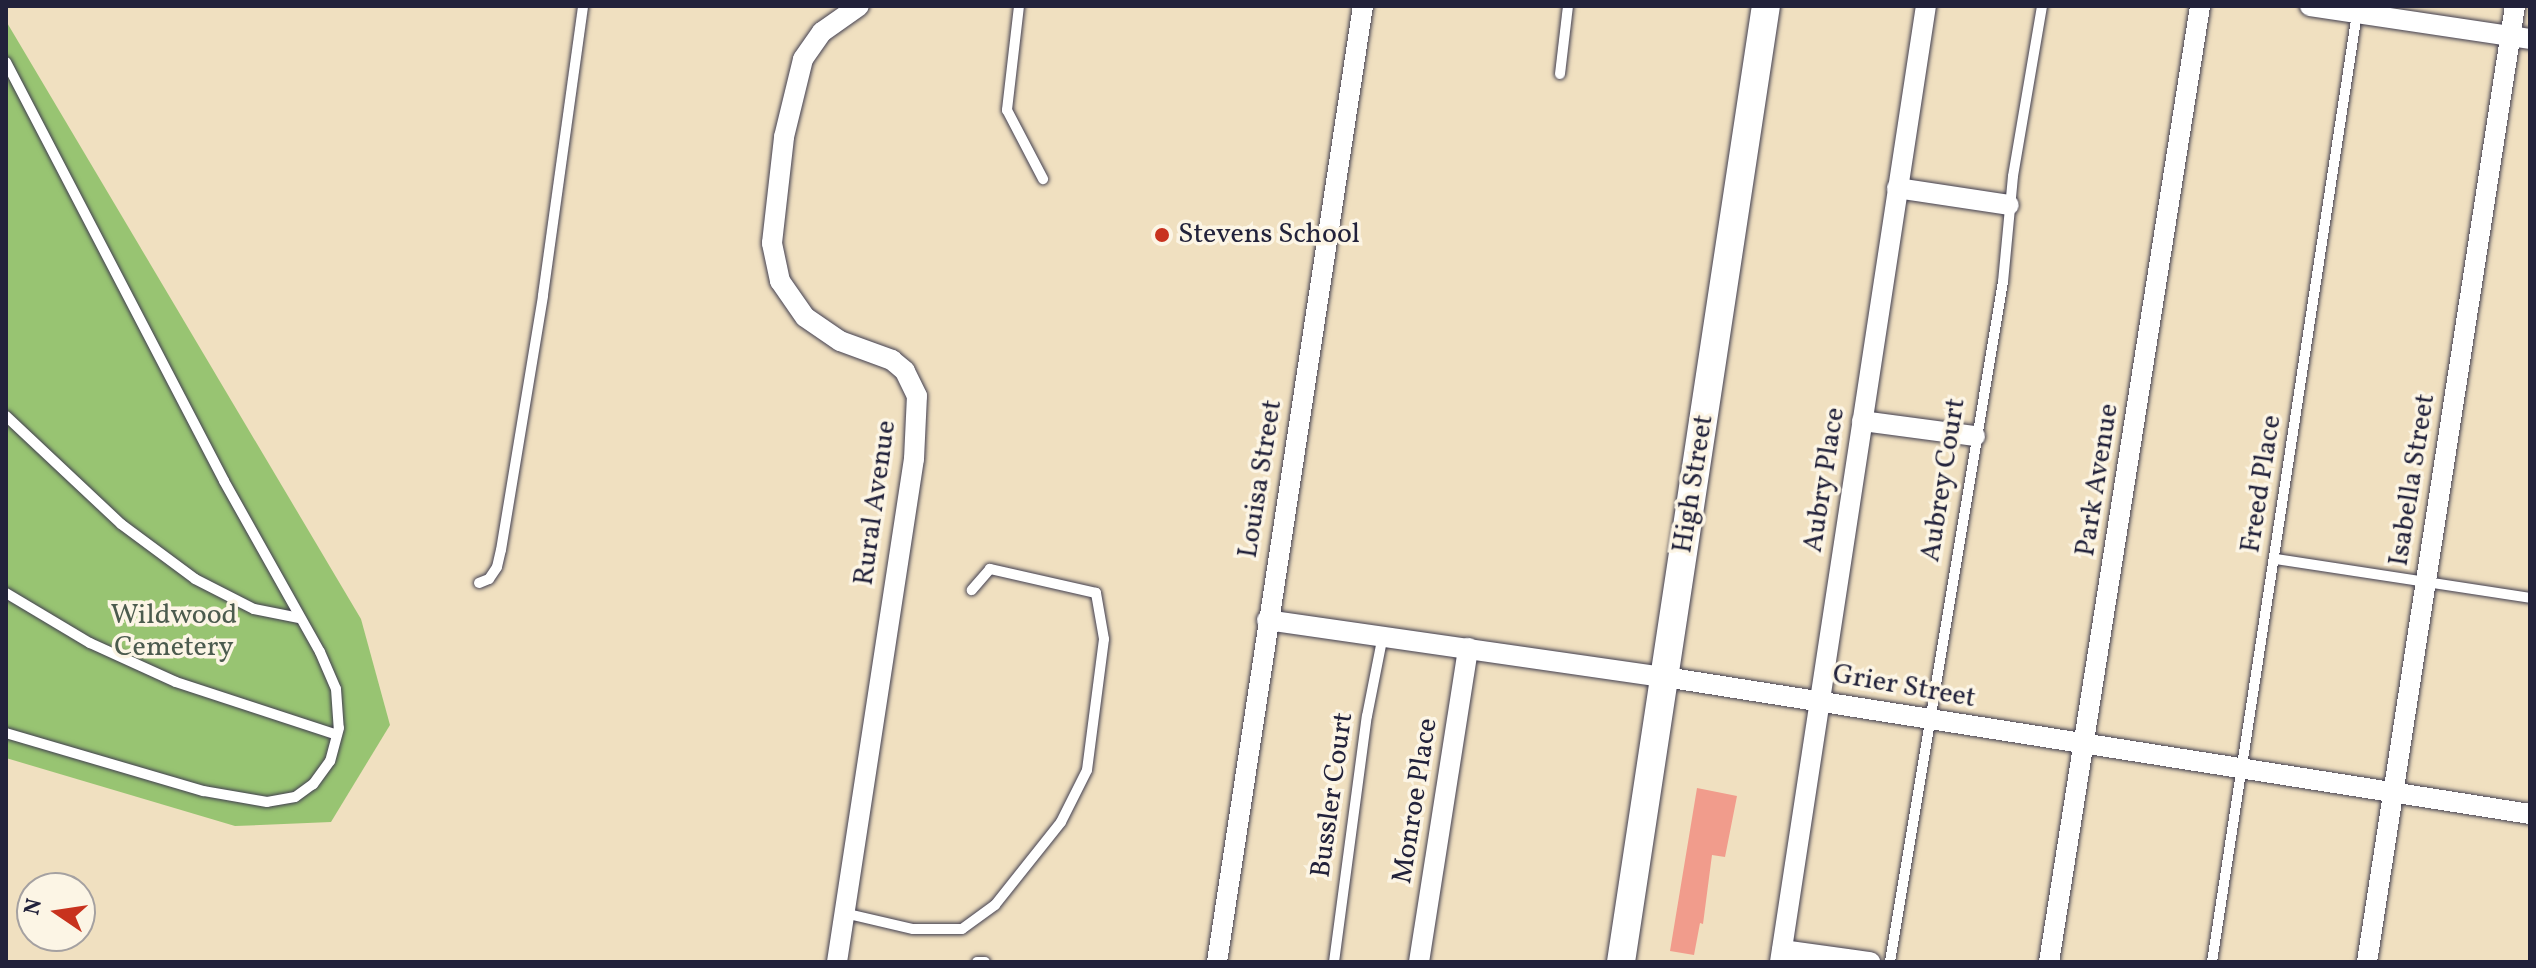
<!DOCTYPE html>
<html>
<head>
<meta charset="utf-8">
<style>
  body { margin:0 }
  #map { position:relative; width:2536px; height:968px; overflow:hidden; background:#f0e0c0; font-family:Vollkorn,serif }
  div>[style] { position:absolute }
  .green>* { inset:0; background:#98c472 }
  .building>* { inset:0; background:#f19c8c }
  .roads { filter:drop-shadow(0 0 2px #413e4f) drop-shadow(0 0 2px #413e4f) }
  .service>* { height:10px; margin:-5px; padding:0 5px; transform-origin:5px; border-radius:5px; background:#fff }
  .minor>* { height:20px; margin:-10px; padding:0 10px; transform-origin:10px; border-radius:10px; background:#fff }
  .secondary>* { height:28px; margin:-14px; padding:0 14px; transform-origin:14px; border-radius:14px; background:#fff }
  .dots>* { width:22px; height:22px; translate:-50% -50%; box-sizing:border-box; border:4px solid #fcf5e5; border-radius:50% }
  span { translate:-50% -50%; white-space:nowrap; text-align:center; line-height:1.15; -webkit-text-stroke:7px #fcf5e5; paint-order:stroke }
  .poi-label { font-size:28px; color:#22223b }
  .left { translate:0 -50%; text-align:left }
  .street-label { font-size:28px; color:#22223b }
  .park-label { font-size:28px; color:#4b5b4e }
  .frame { position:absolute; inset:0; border:8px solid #22223b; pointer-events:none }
  .north { position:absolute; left:16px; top:872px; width:80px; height:80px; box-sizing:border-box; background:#fcf5e5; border:2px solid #a5a1a1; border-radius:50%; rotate:283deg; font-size:22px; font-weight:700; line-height:32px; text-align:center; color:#22223b }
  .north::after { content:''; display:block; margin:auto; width:28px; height:36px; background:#c8321e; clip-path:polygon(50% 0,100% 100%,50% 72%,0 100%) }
</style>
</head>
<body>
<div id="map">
  <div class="green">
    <div style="clip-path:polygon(6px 21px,361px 619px,390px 725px,331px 822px,235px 826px,6px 758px)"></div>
  </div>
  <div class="building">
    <div style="clip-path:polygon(1697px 788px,1737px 796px,1725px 857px,1712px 855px,1703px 924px,1700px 923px,1694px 955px,1670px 951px)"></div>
  </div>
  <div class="roads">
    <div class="service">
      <div style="left:1019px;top:6px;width:105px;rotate:96.6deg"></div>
      <div style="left:1007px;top:110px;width:78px;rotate:62.4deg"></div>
      <div style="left:6px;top:62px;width:472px;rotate:62.5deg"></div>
      <div style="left:224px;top:481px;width:196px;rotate:60.7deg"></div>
      <div style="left:320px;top:652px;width:40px;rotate:66.6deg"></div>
      <div style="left:336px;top:689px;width:39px;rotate:86deg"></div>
      <div style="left:339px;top:728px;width:34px;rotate:105deg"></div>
      <div style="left:330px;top:761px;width:29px;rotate:126deg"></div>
      <div style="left:313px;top:784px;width:22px;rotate:144deg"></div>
      <div style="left:295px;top:797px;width:28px;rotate:170deg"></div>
      <div style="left:267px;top:802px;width:65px;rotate:-170.2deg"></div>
      <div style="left:203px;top:791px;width:205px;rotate:-163.6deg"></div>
      <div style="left:1560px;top:74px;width:68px;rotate:-83.3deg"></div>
      <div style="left:6px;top:416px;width:158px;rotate:43.2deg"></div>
      <div style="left:121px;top:524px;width:92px;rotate:36.6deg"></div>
      <div style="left:195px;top:579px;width:66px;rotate:27deg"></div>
      <div style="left:254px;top:609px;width:46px;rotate:11.3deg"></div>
      <div style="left:2276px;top:559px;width:257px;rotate:8.7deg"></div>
      <div style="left:479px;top:583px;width:11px;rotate:-22deg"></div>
      <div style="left:489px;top:579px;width:14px;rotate:-56deg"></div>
      <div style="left:497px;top:567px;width:17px;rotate:-77deg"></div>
      <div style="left:501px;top:550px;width:258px;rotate:-80.6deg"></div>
      <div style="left:543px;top:295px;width:292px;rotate:-82.1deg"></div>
      <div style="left:6px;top:593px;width:98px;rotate:30.8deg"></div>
      <div style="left:90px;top:643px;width:94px;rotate:24.4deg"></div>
      <div style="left:176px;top:682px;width:169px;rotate:18.2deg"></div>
      <div style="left:844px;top:913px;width:71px;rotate:13.1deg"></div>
      <div style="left:913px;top:929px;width:49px"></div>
      <div style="left:962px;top:929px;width:41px;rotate:-36deg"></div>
      <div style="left:995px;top:905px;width:106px;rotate:-51.5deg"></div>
      <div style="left:1061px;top:822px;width:58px;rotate:-63.4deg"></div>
      <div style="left:1087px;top:770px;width:132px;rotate:-82.6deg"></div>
      <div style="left:1104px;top:639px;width:47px;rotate:-99.9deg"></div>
      <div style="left:1096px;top:593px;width:109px;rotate:-167.2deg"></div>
      <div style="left:990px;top:569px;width:28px;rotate:131deg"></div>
      <div style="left:977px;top:962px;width:8px"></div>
      <div style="left:1334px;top:962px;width:248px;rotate:-82.4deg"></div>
      <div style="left:1367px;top:716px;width:83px;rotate:-78.8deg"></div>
      <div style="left:1890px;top:962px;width:689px;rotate:-80.57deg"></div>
      <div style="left:2003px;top:282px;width:106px;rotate:-84.6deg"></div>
      <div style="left:2013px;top:176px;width:172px;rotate:-80.3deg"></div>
      <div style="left:2212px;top:962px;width:960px;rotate:-81.31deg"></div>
    </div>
    <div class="minor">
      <div style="left:2310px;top:6px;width:222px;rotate:8.5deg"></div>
      <div style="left:1897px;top:188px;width:113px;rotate:8.6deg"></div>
      <div style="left:1862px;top:421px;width:114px;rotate:7.6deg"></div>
      <div style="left:1267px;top:620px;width:402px;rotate:8.2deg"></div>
      <div style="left:1665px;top:677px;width:876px;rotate:9deg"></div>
      <div style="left:1782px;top:950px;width:89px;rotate:7.8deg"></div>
      <div style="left:837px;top:962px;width:509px;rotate:-81.3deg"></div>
      <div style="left:914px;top:459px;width:63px;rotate:-87.3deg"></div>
      <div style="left:917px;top:396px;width:28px;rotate:-116deg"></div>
      <div style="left:905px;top:371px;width:17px;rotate:-140deg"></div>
      <div style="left:892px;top:360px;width:55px;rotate:-159.9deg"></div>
      <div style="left:840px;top:341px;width:42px;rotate:-145.6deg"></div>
      <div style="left:805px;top:317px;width:44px;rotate:-124.8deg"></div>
      <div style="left:780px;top:281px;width:39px;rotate:-102deg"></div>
      <div style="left:772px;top:243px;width:107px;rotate:-83.5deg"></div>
      <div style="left:784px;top:137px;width:80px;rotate:-76.3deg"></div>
      <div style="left:803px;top:59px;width:33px;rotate:-55deg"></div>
      <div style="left:822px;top:32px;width:45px;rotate:-35.1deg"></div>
      <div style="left:1217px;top:962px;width:967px;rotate:-81.32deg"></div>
      <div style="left:1419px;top:962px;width:318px;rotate:-81.1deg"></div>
      <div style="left:1780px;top:962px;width:967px;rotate:-81.32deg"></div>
      <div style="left:2049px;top:962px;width:968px;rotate:-81.02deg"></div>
      <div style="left:2367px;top:962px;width:967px;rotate:-81.2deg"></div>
    </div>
    <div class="secondary">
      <div style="left:1621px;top:962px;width:967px;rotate:-81.38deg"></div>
    </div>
  </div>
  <div class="dots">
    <div style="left:1162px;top:235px;background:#c8321e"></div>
  </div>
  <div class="poi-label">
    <span class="left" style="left:1178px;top:235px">Stevens School</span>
  </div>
  <div class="street-label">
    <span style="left:1261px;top:479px;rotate:-81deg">Louisa Street</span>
    <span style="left:1825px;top:480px;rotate:-81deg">Aubry Place</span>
    <span style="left:1944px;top:480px;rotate:-81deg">Aubrey Court</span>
    <span style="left:2098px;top:480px;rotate:-81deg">Park Avenue</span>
    <span style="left:2413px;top:480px;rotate:-81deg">Isabella Street</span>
    <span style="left:1694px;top:484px;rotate:-81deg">High Street</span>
    <span style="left:2262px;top:484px;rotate:-81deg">Freed Place</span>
    <span style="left:876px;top:503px;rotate:-82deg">Rural Avenue</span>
    <span style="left:1904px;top:687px;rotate:10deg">Grier Street</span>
    <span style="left:1333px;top:795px;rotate:-82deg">Bussler Court</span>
    <span style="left:1416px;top:801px;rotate:-81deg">Monroe Place</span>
  </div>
  <div class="park-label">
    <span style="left:174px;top:632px">Wildwood<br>Cemetery</span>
  </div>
  <div class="frame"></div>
  <div class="north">N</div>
</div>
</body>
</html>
